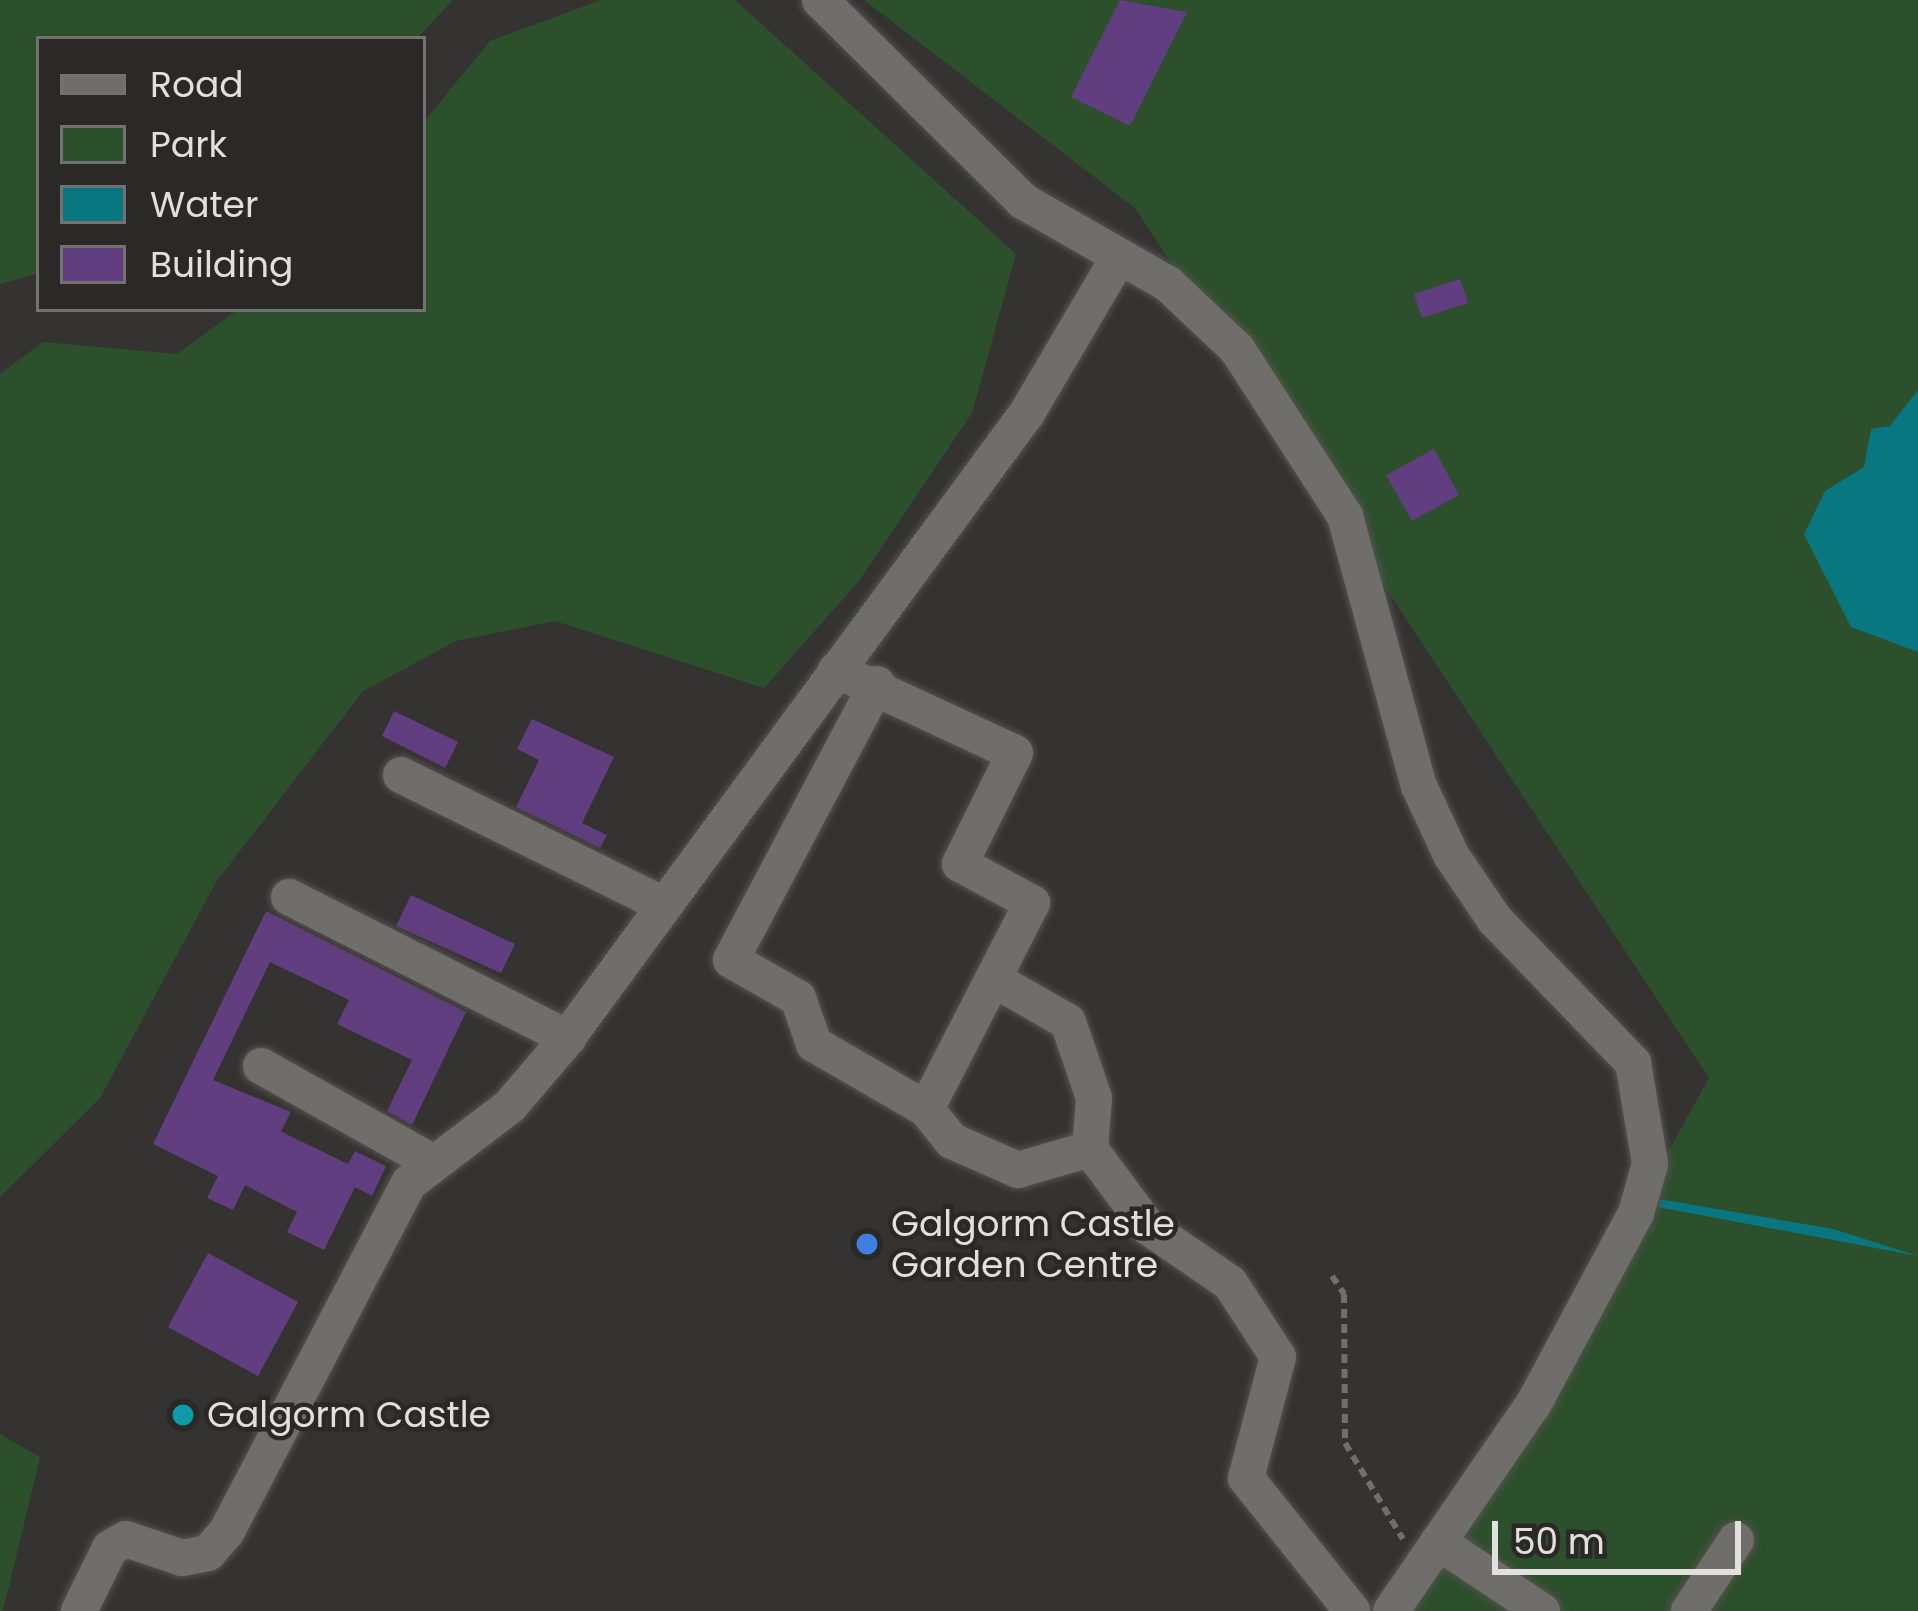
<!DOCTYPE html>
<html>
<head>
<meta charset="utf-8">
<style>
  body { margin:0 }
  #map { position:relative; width:1918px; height:1611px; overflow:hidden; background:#353331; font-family:Poppins,sans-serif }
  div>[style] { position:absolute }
  .green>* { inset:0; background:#2d502c }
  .water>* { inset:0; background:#097780 }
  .building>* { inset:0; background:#603e7f }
  .path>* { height:6px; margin-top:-3px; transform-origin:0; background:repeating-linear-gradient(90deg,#716f6d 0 9px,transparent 0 15px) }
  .roads { filter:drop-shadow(0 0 3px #545250) drop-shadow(0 0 3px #545250) }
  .minor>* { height:36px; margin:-18px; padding:0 18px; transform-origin:18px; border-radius:18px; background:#706e6b }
  .dots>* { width:33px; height:33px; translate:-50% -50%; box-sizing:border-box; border:6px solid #2b2927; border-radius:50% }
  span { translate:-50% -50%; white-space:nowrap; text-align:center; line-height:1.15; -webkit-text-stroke:9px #2b2927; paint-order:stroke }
  .poi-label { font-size:36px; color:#e1e0de }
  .left { translate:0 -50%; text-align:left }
  .legend { position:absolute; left:36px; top:36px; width:390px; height:276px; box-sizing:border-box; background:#2b2927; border:3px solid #747270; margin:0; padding:15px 21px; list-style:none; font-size:36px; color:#e1e0de }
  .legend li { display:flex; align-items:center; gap:24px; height:60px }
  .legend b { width:60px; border:3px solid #747270 }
  .scale { position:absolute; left:1492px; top:1521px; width:249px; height:54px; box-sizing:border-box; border:6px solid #e1e0de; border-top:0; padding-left:15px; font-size:36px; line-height:42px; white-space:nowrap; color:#e1e0de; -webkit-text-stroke:9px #2b2927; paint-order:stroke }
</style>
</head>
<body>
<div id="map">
  <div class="green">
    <div style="clip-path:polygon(0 0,453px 0,416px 39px,39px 39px,39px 273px,0 284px)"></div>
    <div style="clip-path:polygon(601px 0,735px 0,1016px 254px,972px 413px,859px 581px,764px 688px,555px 621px,456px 641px,363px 691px,216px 882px,100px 1098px,0 1197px,0 374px,43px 342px,177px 354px,239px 309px,423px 309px,423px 123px,490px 41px)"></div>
    <div style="clip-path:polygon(864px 0,1918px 0,1918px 1611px,1413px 1611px,1709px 1078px,1135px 208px)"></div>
    <div style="clip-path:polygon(0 1434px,40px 1457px,3px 1611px,0 1611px)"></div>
  </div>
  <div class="water">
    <div style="clip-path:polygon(1918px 390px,1918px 652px,1851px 627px,1804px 534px,1825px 491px,1864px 467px,1871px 429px,1890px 426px)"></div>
    <div style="clip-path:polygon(1659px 1199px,1833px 1229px,1918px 1256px,1658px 1207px)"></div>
  </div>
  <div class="building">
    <div style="clip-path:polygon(1120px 0,1187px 12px,1130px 126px,1071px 97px)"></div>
    <div style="clip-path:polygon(1460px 279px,1468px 303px,1422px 318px,1414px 294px)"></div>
    <div style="clip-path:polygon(1434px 449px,1459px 495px,1412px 521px,1386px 475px)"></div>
    <div style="clip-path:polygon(394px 711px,458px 742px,445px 768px,382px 736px)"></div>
    <div style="clip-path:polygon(532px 719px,614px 757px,582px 823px,607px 835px,600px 848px,516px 807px,539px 760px,517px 749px)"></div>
    <div style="clip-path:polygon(411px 895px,515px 944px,501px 973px,396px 926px)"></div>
    <div style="clip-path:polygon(266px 911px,466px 1012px,412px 1125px,387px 1111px,412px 1060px,337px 1024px,349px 1000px,270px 962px,213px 1080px,291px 1112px,281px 1131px,290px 1136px,348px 1164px,355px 1151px,386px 1166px,372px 1196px,355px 1187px,324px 1250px,287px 1232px,297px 1212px,245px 1185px,233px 1210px,207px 1198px,218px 1176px,153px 1144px)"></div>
    <div style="clip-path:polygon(208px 1253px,298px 1302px,258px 1376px,168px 1327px)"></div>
  </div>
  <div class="path">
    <div style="left:1332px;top:1276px;width:22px;rotate:56deg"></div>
    <div style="left:1344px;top:1294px;width:149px;rotate:89.6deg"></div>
    <div style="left:1345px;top:1443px;width:112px;rotate:58.9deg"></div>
  </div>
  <div class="roads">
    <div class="minor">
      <div style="left:820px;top:0;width:286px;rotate:44.7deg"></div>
      <div style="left:1023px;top:201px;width:167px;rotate:29.8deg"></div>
      <div style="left:1168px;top:284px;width:95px;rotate:43.3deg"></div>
      <div style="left:1237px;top:349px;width:199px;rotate:57.1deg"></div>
      <div style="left:1345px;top:516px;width:280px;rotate:74.7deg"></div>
      <div style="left:1419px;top:786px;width:76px;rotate:65.1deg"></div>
      <div style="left:1451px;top:855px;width:78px;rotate:55.9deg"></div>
      <div style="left:1495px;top:920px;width:199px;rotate:46deg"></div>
      <div style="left:1633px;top:1063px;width:102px;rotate:80.4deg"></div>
      <div style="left:1650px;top:1164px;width:51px;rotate:105.9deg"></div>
      <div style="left:1636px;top:1213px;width:216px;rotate:118.2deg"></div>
      <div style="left:1534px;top:1403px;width:252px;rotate:124.5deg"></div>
      <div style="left:836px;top:670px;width:197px;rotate:24.9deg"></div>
      <div style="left:1015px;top:753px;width:124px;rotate:116.4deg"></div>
      <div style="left:960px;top:864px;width:82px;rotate:28.4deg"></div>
      <div style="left:1032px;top:903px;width:232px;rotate:117.2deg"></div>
      <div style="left:926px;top:1109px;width:41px;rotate:50.9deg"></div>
      <div style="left:952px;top:1141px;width:72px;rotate:23.7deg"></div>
      <div style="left:1018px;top:1170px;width:75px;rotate:-16.3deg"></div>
      <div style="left:1090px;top:1149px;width:97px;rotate:53.4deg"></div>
      <div style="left:1148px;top:1227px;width:99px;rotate:34.3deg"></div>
      <div style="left:1230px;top:1283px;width:88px;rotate:57deg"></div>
      <div style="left:1278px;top:1357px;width:125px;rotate:104.8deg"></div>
      <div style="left:1246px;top:1478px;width:170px;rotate:51.4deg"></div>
      <div style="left:877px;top:684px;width:312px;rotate:117.9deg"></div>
      <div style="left:731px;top:960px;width:77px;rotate:29.6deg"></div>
      <div style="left:798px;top:998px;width:49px;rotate:70.8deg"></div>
      <div style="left:814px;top:1044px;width:129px;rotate:30.1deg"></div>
      <div style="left:401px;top:775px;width:293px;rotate:26.3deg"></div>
      <div style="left:289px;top:897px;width:313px;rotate:26.8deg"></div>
      <div style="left:993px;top:979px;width:86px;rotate:29.8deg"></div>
      <div style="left:1068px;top:1022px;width:80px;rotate:71.1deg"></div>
      <div style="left:1094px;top:1098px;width:51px;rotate:94.5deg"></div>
      <div style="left:261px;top:1066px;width:198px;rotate:29.3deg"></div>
      <div style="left:1438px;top:1542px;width:125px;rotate:33.6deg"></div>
      <div style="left:79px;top:1611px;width:70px;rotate:-63.8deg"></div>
      <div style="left:110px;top:1548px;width:18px;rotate:-29deg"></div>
      <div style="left:126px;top:1539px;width:59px;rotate:18.7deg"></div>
      <div style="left:182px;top:1558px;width:26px;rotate:-11deg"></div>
      <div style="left:208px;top:1553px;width:29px;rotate:-49deg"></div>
      <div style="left:227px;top:1531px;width:393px;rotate:-62.4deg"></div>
      <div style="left:409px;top:1183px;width:127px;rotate:-37.3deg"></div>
      <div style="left:510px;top:1106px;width:80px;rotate:-49.6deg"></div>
      <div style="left:562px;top:1045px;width:785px;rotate:-53.66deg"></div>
      <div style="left:1027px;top:413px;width:178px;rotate:-59.5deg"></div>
      <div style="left:1689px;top:1611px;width:85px;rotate:-56.5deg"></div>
    </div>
  </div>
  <div class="dots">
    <div style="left:867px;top:1244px;background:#3f7fe0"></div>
    <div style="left:183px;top:1415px;background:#0f9aa8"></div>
  </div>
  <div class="poi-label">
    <span class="left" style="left:891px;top:1244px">Galgorm Castle<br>Garden Centre</span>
    <span class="left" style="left:207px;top:1415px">Galgorm Castle</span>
  </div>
  <ul class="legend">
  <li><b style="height:15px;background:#706e6b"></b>Road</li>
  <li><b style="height:33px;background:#2d502c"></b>Park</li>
  <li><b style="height:33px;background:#097780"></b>Water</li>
  <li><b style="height:33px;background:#603e7f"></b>Building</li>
  </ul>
  <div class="scale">50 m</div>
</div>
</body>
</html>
